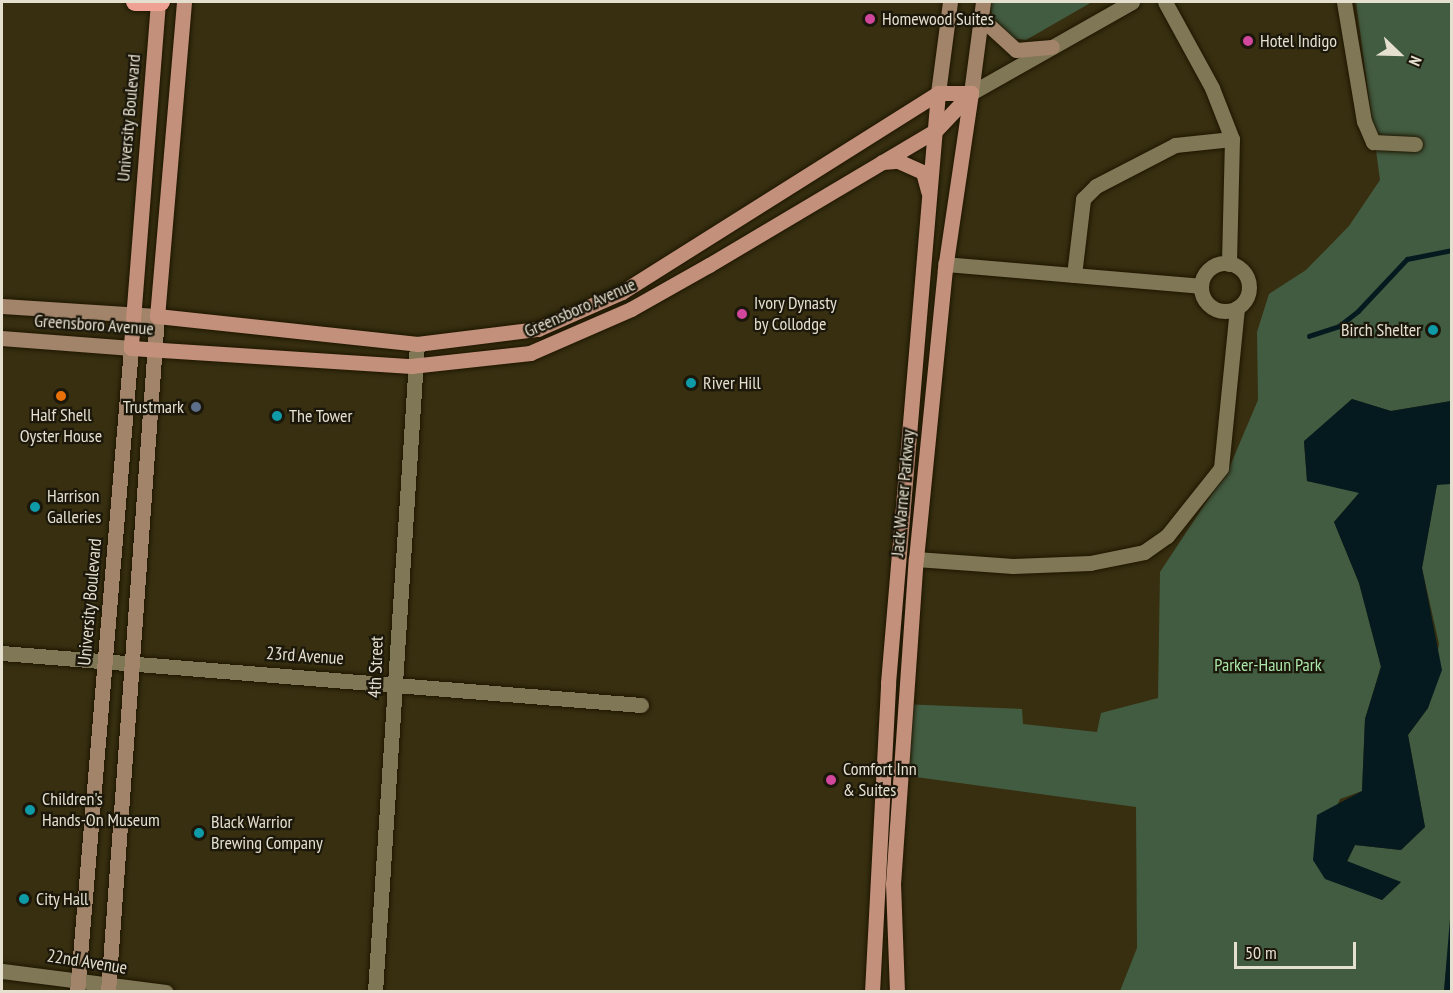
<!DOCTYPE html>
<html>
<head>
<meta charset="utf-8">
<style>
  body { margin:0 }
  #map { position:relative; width:1453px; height:993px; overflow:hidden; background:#372f10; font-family:"PT Sans Narrow",sans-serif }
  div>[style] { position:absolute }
  .green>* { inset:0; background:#425c41 }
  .water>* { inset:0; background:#051a1f }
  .stream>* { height:4.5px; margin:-2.25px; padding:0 2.25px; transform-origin:2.25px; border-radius:2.25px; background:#051a1f }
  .roads { filter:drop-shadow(0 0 2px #1e1600) drop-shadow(0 0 2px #1e1600) }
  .street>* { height:15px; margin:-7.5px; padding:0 7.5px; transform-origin:7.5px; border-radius:7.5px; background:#807756 }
  .street>.ring { margin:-7.5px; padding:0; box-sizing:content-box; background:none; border:15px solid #807756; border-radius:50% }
  .secondary>* { height:15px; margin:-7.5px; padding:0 7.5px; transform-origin:7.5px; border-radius:7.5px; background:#a18469 }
  .primary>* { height:15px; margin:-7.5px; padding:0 7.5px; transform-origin:7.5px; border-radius:7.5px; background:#c3917b }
  .highway>* { height:18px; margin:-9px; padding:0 9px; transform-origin:9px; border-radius:9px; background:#efa294 }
  .dots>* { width:16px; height:16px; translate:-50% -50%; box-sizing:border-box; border:3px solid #1b170a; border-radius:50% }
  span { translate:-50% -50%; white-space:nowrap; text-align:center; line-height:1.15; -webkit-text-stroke:4.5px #1b170a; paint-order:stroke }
  .poi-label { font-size:18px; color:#e4dfce }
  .left { translate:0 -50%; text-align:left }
  .right { translate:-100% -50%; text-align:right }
  .street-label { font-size:18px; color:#e4dfce }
  .park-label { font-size:18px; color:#aae6a9 }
  .frame { position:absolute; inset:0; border:3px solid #e4dfce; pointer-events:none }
  .north { position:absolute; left:1369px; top:24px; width:60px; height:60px; -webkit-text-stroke:4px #1b170a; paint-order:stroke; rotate:113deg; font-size:16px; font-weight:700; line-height:24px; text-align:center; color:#e4dfce }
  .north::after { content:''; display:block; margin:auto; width:21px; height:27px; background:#e4dfce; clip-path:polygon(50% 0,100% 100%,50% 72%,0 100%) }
  .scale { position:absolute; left:1234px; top:942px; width:122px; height:27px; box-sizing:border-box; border:3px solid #e4dfce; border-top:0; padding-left:8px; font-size:18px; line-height:21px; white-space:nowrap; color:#e4dfce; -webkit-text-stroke:4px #1b170a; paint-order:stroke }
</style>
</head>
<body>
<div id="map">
  <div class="green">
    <div style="clip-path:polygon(990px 2px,1092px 2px,1026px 40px,1009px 38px,993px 23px)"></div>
    <div style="clip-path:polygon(1356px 2px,1451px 2px,1451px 401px,1391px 411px,1352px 399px,1304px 442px,1307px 481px,1360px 492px,1334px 522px,1359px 583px,1381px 666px,1365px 719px,1362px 791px,1340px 799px,1313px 860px,1382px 900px,1401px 882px,1347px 862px,1355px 845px,1401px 850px,1425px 827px,1408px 735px,1428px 708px,1439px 644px,1422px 568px,1437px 484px,1451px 484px,1452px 907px,1444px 991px,1120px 991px,1137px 948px,1136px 807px,894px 774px,900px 704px,1022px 709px,1023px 724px,1097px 732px,1101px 713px,1158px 698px,1160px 572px,1230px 466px,1258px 400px,1257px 332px,1269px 294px,1306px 270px,1349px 226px,1380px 180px)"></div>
  </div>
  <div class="water">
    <div style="clip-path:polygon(1352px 399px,1391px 411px,1451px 401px,1451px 484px,1437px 485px,1422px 568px,1442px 670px,1428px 708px,1408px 735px,1425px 827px,1401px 850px,1355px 845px,1347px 861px,1401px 882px,1382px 900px,1325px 879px,1313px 860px,1317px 815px,1362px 791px,1365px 719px,1381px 667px,1359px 583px,1334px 522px,1359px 493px,1307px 481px,1304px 441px)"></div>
    <div style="clip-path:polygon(1451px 907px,1451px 991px,1444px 991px)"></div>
  </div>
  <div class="stream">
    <div style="left:1309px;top:336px;width:32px;rotate:-18deg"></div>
    <div style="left:1339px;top:326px;width:24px;rotate:-38deg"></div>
    <div style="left:1358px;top:311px;width:71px;rotate:-46.7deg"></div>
    <div style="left:1407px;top:259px;width:46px;rotate:-11.3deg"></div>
  </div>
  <div class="roads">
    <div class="street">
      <div style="left:1165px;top:2px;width:98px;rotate:61.3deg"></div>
      <div style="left:1212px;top:88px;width:55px;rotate:68.6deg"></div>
      <div style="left:1232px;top:139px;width:125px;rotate:91.4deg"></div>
      <div style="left:1344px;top:2px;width:121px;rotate:80.5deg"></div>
      <div style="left:1364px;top:121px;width:23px;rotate:67deg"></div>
      <div style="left:1373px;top:142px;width:42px;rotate:2.7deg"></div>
      <div style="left:971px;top:93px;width:185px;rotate:-29.5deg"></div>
      <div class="ring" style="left:1201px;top:263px;width:33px;height:33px"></div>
      <div style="left:945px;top:264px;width:257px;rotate:4.9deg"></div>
      <div style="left:1074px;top:275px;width:77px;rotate:-83.2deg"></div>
      <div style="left:1083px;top:199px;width:18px;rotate:-45deg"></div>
      <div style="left:1096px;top:186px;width:89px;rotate:-27.4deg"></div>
      <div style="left:1175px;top:145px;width:57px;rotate:-6deg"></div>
      <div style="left:916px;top:559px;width:97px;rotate:4.1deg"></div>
      <div style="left:1013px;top:566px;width:77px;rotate:-2.2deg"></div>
      <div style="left:1090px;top:563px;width:55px;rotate:-11.5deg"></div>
      <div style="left:1144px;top:552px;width:28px;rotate:-35deg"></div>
      <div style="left:1167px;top:536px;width:87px;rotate:-51.5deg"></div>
      <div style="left:1221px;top:468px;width:161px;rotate:-84.3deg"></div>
      <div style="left:2px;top:653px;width:641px;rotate:4.65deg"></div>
      <div style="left:2px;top:971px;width:165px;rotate:7.3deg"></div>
      <div style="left:375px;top:992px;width:649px;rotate:-86.29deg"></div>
    </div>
    <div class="secondary">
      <div style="left:981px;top:18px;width:47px;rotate:42.4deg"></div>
      <div style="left:1016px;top:50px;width:36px;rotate:-5deg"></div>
      <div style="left:938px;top:93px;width:92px;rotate:-82.5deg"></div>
      <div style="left:971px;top:93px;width:92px;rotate:-82.5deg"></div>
      <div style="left:2px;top:306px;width:155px;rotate:3.7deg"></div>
      <div style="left:157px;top:316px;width:678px;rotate:94.15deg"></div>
      <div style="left:2px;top:338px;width:129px;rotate:4.4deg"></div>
      <div style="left:131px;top:348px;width:646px;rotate:94.79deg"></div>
    </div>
    <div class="primary">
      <div style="left:158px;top:2px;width:347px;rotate:94.5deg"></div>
      <div style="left:131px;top:348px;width:281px;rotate:3.7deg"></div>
      <div style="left:411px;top:366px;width:120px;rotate:-6.2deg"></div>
      <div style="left:530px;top:353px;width:110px;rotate:-23.5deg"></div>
      <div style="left:631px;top:309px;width:90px;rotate:-29.4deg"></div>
      <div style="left:709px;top:265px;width:263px;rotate:-30.7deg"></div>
      <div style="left:935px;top:131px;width:52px;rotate:-46.5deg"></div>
      <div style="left:184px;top:2px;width:315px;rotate:94.9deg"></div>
      <div style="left:157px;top:316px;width:262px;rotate:6.1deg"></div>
      <div style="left:417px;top:344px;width:122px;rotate:-7.1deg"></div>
      <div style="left:538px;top:329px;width:92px;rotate:-23.8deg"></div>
      <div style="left:622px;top:292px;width:373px;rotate:-32.2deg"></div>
      <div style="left:938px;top:93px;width:33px"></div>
      <div style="left:882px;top:162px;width:16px;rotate:-4deg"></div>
      <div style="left:898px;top:161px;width:27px;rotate:24deg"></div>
      <div style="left:923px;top:172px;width:20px;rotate:75deg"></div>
      <div style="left:872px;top:992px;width:309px;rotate:-87deg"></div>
      <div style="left:888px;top:683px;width:592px;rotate:-85.16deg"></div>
      <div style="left:897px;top:992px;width:108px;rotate:-92.1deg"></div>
      <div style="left:893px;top:884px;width:326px;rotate:-86deg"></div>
      <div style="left:916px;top:559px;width:291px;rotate:-84.3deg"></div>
      <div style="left:945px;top:269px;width:178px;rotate:-81.6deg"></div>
    </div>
    <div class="highway">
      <div style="left:135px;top:2px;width:26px"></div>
    </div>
  </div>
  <div class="dots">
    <div style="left:870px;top:19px;background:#d1479c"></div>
    <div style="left:1248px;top:41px;background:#d1479c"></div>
    <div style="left:742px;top:314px;background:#d1479c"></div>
    <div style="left:1433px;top:330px;background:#0f9aa8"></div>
    <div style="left:691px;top:383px;background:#0f9aa8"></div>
    <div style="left:61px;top:396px;background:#e8710a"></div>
    <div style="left:196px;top:407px;background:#5c6f8a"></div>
    <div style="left:277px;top:416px;background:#0f9aa8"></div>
    <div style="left:35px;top:507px;background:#0f9aa8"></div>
    <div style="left:831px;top:780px;background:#d1479c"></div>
    <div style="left:30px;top:810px;background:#0f9aa8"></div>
    <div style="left:199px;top:833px;background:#0f9aa8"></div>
    <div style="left:24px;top:899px;background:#0f9aa8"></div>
  </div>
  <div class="poi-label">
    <span class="left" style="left:882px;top:19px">Homewood Suites</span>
    <span class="left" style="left:1260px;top:41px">Hotel Indigo</span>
    <span class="left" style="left:754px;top:314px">Ivory Dynasty<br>by Collodge</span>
    <span class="right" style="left:1421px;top:330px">Birch Shelter</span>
    <span class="left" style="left:703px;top:383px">River Hill</span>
    <span class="right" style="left:184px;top:407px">Trustmark</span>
    <span style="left:61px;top:426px">Half Shell<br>Oyster House</span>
    <span class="left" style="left:289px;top:416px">The Tower</span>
    <span class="left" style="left:47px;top:507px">Harrison<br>Galleries</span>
    <span class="left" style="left:843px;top:780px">Comfort Inn<br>&amp; Suites</span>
    <span class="left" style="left:42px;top:810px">Children's<br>Hands-On Museum</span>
    <span class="left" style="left:211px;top:833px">Black Warrior<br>Brewing Company</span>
    <span class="left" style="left:36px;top:899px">City Hall</span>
  </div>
  <div class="street-label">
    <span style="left:129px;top:118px;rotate:-85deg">University Boulevard</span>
    <span style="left:580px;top:308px;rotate:-24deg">Greensboro Avenue</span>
    <span style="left:94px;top:325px;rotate:4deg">Greensboro Avenue</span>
    <span style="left:903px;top:493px;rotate:-85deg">Jack Warner Parkway</span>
    <span style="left:90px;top:602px;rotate:-85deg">University Boulevard</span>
    <span style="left:305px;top:656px;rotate:4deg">23rd Avenue</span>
    <span style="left:376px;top:667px;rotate:-88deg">4th Street</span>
    <span style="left:87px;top:962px;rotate:9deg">22nd Avenue</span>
  </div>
  <div class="park-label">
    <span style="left:1268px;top:665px">Parker-Haun Park</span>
  </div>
  <div class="frame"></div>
  <div class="north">N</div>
  <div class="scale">50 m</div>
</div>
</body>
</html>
